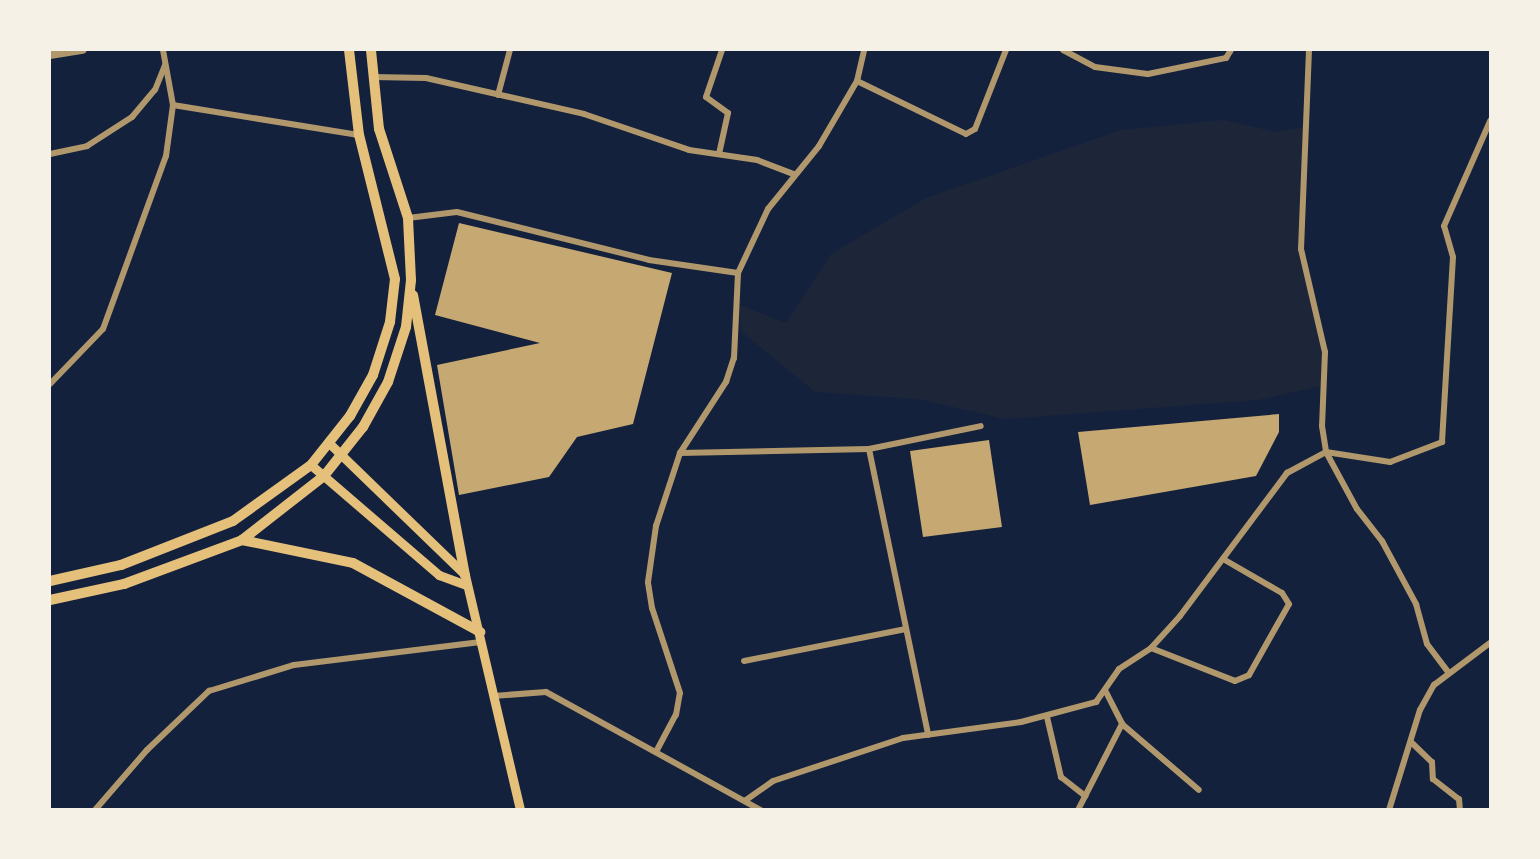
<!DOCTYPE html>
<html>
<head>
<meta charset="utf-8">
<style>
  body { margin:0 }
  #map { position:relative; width:1540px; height:859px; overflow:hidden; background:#14213d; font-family:Karla,sans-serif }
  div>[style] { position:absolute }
  .green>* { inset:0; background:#1d2539 }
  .building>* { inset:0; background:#c6a872 }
  .minor>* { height:6px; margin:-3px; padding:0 3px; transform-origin:3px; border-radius:3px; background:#b1986c }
  .tertiary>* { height:8px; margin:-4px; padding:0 4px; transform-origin:4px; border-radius:4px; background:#b1986c }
  .secondary>* { height:9px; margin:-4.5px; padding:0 4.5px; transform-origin:4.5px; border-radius:4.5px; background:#e5c07b }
  .primary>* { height:10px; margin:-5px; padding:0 5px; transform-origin:5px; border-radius:5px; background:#e5c07b }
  span { translate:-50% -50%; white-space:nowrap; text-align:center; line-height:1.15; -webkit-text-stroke:4.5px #f6f1e7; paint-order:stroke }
  .frame { position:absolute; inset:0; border:51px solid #f6f1e7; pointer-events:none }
</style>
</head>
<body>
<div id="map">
  <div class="green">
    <div style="clip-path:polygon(1223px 120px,1277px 132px,1304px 127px,1301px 249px,1325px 352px,1326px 385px,1258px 400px,1005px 419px,918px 399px,815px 392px,742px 332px,737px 304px,786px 323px,831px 254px,926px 198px,1121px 130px)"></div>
  </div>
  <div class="building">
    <div style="clip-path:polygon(459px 223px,672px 273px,633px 424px,577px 437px,549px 477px,459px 495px,437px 365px,540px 343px,435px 315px)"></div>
    <div style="clip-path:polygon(1279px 414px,1279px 432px,1256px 476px,1090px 505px,1078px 432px)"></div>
    <div style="clip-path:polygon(989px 440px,1002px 527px,923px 537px,910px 451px)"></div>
  </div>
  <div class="minor">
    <div style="left:163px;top:50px;width:56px;rotate:79.7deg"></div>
    <div style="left:173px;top:105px;width:188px;rotate:9.2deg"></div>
    <div style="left:1063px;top:50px;width:36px;rotate:28deg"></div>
    <div style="left:1095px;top:67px;width:53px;rotate:7.5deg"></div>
    <div style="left:1148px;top:74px;width:80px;rotate:-11.6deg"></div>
    <div style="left:1226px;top:58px;width:9px;rotate:-58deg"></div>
    <div style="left:1309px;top:50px;width:199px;rotate:92.3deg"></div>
    <div style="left:1301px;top:249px;width:106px;rotate:76.9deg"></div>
    <div style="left:1325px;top:352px;width:74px;rotate:92.3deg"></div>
    <div style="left:1322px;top:426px;width:26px;rotate:81deg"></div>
    <div style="left:1326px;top:452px;width:65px;rotate:61.5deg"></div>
    <div style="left:1357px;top:509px;width:41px;rotate:52deg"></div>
    <div style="left:1382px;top:541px;width:72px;rotate:61.6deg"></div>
    <div style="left:1416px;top:604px;width:41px;rotate:74.6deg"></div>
    <div style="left:1427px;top:644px;width:34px;rotate:53deg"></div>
    <div style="left:373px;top:77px;width:53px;rotate:1.1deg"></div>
    <div style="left:426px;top:78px;width:162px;rotate:12.8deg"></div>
    <div style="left:584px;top:114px;width:111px;rotate:18.9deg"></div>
    <div style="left:689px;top:150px;width:69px;rotate:8.4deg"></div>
    <div style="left:757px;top:160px;width:40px;rotate:21deg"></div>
    <div style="left:857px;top:81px;width:121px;rotate:25.9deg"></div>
    <div style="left:966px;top:134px;width:10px;rotate:-29deg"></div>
    <div style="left:975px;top:129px;width:85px;rotate:-68.6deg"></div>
    <div style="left:498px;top:95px;width:47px;rotate:-75.1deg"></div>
    <div style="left:50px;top:154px;width:38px;rotate:-12deg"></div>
    <div style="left:87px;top:146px;width:54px;rotate:-32.8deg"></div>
    <div style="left:132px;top:117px;width:35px;rotate:-50deg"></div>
    <div style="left:155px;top:90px;width:27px;rotate:-68deg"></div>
    <div style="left:719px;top:154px;width:42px;rotate:-77.6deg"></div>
    <div style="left:728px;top:113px;width:27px;rotate:-144deg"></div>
    <div style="left:706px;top:97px;width:50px;rotate:-71.2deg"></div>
    <div style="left:408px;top:218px;width:49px;rotate:-7deg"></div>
    <div style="left:457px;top:212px;width:198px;rotate:14deg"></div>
    <div style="left:649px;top:260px;width:90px;rotate:8.3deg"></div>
    <div style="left:50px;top:384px;width:76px;rotate:-46.1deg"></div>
    <div style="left:103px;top:329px;width:184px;rotate:-70deg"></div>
    <div style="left:166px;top:156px;width:51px;rotate:-82.2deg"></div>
    <div style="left:869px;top:449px;width:292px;rotate:78.3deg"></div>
    <div style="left:680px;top:453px;width:189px;rotate:-1.2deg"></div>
    <div style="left:869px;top:449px;width:114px;rotate:-11.6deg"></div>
    <div style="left:1151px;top:648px;width:90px;rotate:21.4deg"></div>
    <div style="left:1235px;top:681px;width:15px;rotate:-23deg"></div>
    <div style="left:1249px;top:675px;width:81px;rotate:-60.6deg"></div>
    <div style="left:1289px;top:604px;width:13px;rotate:-122deg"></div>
    <div style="left:1282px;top:593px;width:68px;rotate:-150deg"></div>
    <div style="left:744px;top:661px;width:165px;rotate:-11.2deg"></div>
    <div style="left:1106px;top:692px;width:36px;rotate:63deg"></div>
    <div style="left:1122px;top:724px;width:101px;rotate:40.6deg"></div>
    <div style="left:493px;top:696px;width:53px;rotate:-4.3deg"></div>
    <div style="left:546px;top:692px;width:245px;rotate:28.8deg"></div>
    <div style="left:1047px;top:717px;width:62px;rotate:76.9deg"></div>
    <div style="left:1061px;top:777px;width:31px;rotate:38deg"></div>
    <div style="left:1411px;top:742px;width:29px;rotate:44deg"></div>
    <div style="left:1432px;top:762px;width:17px;rotate:87deg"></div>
    <div style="left:1433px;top:779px;width:33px;rotate:38deg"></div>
    <div style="left:1459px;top:799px;width:11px;rotate:85deg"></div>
    <div style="left:657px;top:750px;width:40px;rotate:-62deg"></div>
    <div style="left:676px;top:715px;width:22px;rotate:-80deg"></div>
    <div style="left:680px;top:693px;width:89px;rotate:-108.2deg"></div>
    <div style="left:652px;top:608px;width:26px;rotate:-99deg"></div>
    <div style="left:648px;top:582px;width:57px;rotate:-81.9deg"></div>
    <div style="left:656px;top:526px;width:77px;rotate:-71.8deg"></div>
    <div style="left:680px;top:453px;width:85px;rotate:-57.1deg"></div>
    <div style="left:726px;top:382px;width:25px;rotate:-72deg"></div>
    <div style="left:734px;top:358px;width:85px;rotate:-87.3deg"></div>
    <div style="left:738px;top:273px;width:71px;rotate:-64.9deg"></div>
    <div style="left:768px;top:209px;width:81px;rotate:-51deg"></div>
    <div style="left:819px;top:146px;width:75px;rotate:-59.7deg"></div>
    <div style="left:857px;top:81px;width:32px;rotate:-77deg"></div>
    <div style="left:746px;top:800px;width:33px;rotate:-35deg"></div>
    <div style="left:773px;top:781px;width:137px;rotate:-18.3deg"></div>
    <div style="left:903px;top:738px;width:119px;rotate:-7.7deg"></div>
    <div style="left:1021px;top:722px;width:78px;rotate:-14.9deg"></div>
    <div style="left:1096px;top:702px;width:40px;rotate:-55.1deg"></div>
    <div style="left:1119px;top:669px;width:38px;rotate:-33deg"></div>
    <div style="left:1151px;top:648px;width:43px;rotate:-47.8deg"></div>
    <div style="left:1180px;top:616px;width:179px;rotate:-53.2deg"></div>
    <div style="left:1287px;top:473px;width:44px;rotate:-28.3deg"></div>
    <div style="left:1326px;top:452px;width:65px;rotate:8.9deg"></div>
    <div style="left:1390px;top:462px;width:56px;rotate:-21deg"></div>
    <div style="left:1442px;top:442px;width:185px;rotate:-86.6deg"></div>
    <div style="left:1453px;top:257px;width:32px;rotate:-106deg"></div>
    <div style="left:1444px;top:226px;width:115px;rotate:-66.3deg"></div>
    <div style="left:95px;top:810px;width:79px;rotate:-49.1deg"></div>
    <div style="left:147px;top:750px;width:86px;rotate:-43.6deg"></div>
    <div style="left:209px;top:691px;width:89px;rotate:-17deg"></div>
    <div style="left:294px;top:665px;width:188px;rotate:-7deg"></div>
    <div style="left:1078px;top:810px;width:97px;rotate:-62.9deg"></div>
    <div style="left:1389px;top:810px;width:105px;rotate:-72.8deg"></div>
    <div style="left:1420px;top:710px;width:29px;rotate:-61deg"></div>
    <div style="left:1434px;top:685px;width:70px;rotate:-36.9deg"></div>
  </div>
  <div class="tertiary">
    <div style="left:50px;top:55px;width:33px;rotate:-9deg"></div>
  </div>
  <div class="secondary">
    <div style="left:330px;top:444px;width:188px;rotate:44.1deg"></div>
    <div style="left:465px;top:575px;width:241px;rotate:76.8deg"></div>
    <div style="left:311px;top:465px;width:169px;rotate:40.7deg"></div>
    <div style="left:439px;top:575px;width:29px;rotate:20deg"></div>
  </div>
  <div class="primary">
    <div style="left:413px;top:295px;width:285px;rotate:79.5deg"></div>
    <div style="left:242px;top:540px;width:113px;rotate:11.7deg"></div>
    <div style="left:353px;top:563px;width:145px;rotate:28.5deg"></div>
    <div style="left:50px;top:581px;width:73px;rotate:-12.7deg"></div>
    <div style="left:121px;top:565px;width:120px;rotate:-21.4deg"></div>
    <div style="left:233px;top:521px;width:96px;rotate:-35.7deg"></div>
    <div style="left:311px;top:465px;width:63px;rotate:-51.5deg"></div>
    <div style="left:350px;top:416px;width:47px;rotate:-60.7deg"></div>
    <div style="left:373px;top:375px;width:56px;rotate:-72.2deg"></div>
    <div style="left:390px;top:322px;width:43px;rotate:-83.4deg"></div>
    <div style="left:395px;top:279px;width:148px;rotate:-104deg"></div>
    <div style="left:359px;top:135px;width:86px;rotate:-96.7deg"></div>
    <div style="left:50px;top:600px;width:76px;rotate:-12.2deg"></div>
    <div style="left:124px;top:584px;width:126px;rotate:-20.4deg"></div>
    <div style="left:242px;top:540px;width:104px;rotate:-38deg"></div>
    <div style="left:324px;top:476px;width:63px;rotate:-51.5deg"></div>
    <div style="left:363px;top:427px;width:51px;rotate:-60.9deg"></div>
    <div style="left:388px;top:382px;width:58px;rotate:-71.9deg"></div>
    <div style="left:406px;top:327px;width:47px;rotate:-83.9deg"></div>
    <div style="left:411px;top:280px;width:62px;rotate:-92.8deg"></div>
    <div style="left:408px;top:218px;width:94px;rotate:-108deg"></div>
    <div style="left:379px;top:129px;width:79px;rotate:-95.8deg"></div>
  </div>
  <div class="frame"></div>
</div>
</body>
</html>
